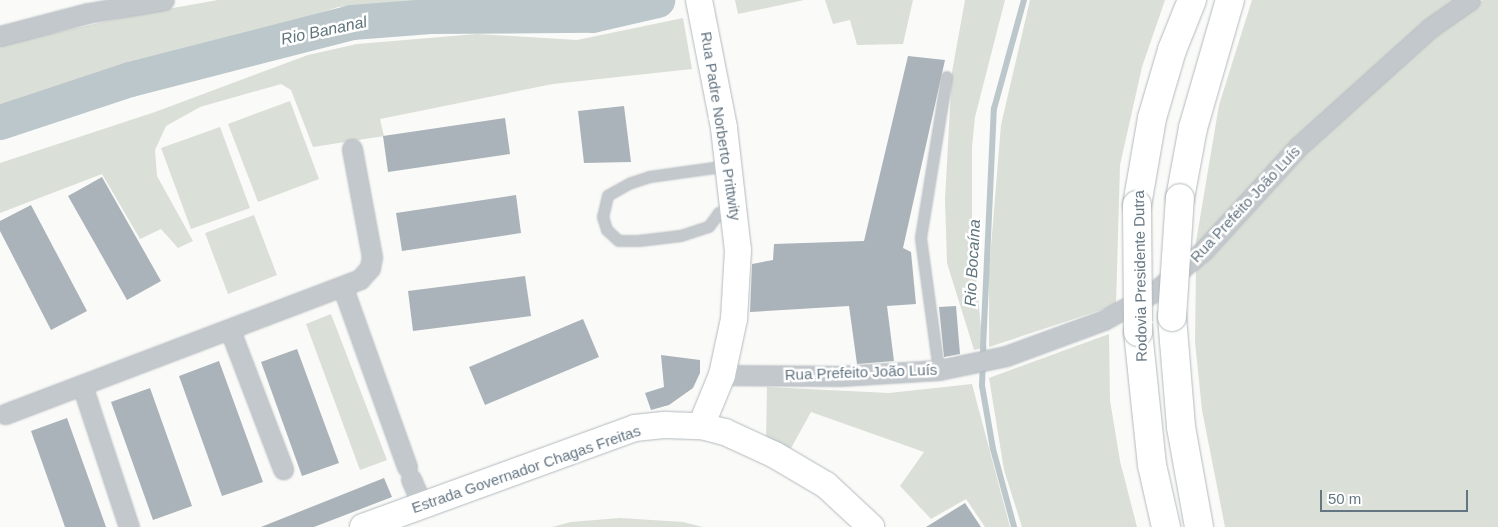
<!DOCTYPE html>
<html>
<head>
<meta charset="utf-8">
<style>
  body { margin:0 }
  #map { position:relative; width:1498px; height:527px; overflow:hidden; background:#fafaf8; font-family:Helvetica,sans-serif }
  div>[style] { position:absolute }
  .green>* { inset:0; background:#dadfd7 }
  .stream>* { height:5.5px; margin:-2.75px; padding:0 2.75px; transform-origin:2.75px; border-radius:2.75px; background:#bbc7cb }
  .river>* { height:35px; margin:-17.5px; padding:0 17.5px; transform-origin:17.5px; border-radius:17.5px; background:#bbc7cb }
  .building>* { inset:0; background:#aab3b9 }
  .roads { filter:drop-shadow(0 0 1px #b3babf) drop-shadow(0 0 1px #b3babf) }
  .lane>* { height:10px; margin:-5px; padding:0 5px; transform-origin:5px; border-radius:5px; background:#c3c8cc }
  .street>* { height:19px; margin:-9.5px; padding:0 9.5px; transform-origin:9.5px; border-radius:9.5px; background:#c3c8cc }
  .secondary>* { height:26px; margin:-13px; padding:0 13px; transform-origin:13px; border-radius:13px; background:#fff }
  .highway>* { height:28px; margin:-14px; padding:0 14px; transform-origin:14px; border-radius:14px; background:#fff }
  .bridges { filter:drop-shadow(0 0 1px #b4b9bd) drop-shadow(0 0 1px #b4b9bd) }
  .highway-bridge>* { height:28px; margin:-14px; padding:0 14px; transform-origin:14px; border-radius:14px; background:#fff }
  span { translate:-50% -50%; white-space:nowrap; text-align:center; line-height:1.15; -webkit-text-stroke:5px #fff; paint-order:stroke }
  .street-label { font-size:15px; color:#657683 }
  .water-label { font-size:16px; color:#60757c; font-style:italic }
  .scale { position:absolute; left:1320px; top:490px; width:148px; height:22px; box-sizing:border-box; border:2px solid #657683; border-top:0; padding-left:6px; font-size:15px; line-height:18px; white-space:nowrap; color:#657683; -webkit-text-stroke:4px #fff; paint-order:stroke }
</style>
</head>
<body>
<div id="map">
  <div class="green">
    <div style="clip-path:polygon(218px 0,430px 0,338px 7px,0 118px,0 45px,139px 14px)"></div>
    <div style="clip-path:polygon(735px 0,804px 0,738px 14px)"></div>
    <div style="clip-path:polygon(825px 0,913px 0,903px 44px,857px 45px,850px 20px,833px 24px)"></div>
    <div style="clip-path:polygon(965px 0,1005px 0,975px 117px,972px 147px,972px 236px,983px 348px,974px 350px,947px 263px,945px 199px,952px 72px)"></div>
    <div style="clip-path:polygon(1030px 0,1165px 0,1142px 67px,1120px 165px,1116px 305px,989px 347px,989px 271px,1001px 125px)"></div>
    <div style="clip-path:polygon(1252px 0,1461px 0,1195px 248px,1219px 105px)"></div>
    <div style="clip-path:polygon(1483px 0,1498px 0,1498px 527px,1225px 527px,1202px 410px,1195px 342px,1196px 265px,1263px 201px,1334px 123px,1430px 38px)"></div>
    <div style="clip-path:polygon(683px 18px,692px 69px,553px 84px,380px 119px,384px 136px,313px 147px,291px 90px,281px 84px,200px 107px,166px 126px,155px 150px,157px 176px,193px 241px,178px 248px,161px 229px,140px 239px,102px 174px,0 213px,0 163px,155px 112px,308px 55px,357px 44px,477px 34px,577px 40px)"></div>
    <div style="clip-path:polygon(290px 101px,319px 179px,258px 202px,228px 124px)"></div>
    <div style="clip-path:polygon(220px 127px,250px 208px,191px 229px,161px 148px)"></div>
    <div style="clip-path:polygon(254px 215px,277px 275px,228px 294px,205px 233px)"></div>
    <div style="clip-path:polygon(331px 314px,387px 460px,360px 470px,306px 324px)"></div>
    <div style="clip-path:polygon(1109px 334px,1110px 400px,1120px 461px,1137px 527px,1022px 527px,1004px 470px,989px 378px)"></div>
    <div style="clip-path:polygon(972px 384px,1010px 527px,985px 527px,966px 499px,931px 519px,900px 486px,924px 452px,811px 412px,790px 450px,766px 442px,767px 387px,889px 393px)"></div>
    <div style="clip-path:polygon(620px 518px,683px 522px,703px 527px,552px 527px,571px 522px)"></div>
  </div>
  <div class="stream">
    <div style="left:1014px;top:527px;width:81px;rotate:-105.1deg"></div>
    <div style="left:993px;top:449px;width:64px;rotate:-99.9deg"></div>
    <div style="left:982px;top:386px;width:38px;rotate:-88deg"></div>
    <div style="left:983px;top:348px;width:239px;rotate:-87.4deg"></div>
    <div style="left:994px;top:109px;width:113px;rotate:-74.6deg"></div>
  </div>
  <div class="river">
    <div style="left:0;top:122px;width:137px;rotate:-18.3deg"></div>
    <div style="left:130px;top:79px;width:229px;rotate:-14.4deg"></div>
    <div style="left:352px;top:22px;width:78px;rotate:-4.4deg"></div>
    <div style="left:430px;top:16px;width:162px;rotate:-0.4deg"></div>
    <div style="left:592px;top:15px;width:67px;rotate:-13deg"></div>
  </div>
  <div class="building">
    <div style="clip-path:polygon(908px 56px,945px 60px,903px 248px,911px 252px,916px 304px,887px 306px,894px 361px,857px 364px,849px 306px,750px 312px,752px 264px,773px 260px,774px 244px,864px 241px)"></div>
    <div style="clip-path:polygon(624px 106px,631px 162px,584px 163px,578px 111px)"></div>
    <div style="clip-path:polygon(505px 118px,510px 154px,388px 172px,383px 136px)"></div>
    <div style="clip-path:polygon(102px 177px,161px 281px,127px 300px,68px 196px)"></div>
    <div style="clip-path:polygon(516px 195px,521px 233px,402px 251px,396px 213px)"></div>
    <div style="clip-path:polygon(31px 205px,87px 311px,51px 330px,0 231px,0 221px)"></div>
    <div style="clip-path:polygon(525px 276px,531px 316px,413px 331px,408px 291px)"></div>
    <div style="clip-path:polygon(956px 306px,960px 354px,944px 357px,939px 307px)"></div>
    <div style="clip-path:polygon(583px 319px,599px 357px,485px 405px,469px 367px)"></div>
    <div style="clip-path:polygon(297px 349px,339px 463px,302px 476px,261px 362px)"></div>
    <div style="clip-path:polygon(661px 355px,700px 360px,700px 373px,693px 388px,669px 405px,651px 410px,645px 393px,664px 387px)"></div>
    <div style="clip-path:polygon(219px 361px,263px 482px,222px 496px,179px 376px)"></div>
    <div style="clip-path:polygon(150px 388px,192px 506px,153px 520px,111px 402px)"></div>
    <div style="clip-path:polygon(67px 418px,106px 527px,65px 527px,31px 431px)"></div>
    <div style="clip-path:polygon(384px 478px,392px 497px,314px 527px,261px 527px)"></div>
    <div style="clip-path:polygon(965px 503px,981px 527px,926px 527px)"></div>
  </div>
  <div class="roads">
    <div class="lane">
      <div style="left:729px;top:166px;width:80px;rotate:172.1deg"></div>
      <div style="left:650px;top:177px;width:20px;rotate:162deg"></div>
      <div style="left:631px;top:183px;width:26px;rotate:151deg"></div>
      <div style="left:608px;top:196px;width:22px;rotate:103deg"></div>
      <div style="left:603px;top:217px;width:14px;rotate:73deg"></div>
      <div style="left:607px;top:230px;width:16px;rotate:43deg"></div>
      <div style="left:619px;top:241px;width:20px"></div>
      <div style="left:639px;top:241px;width:42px;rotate:-6.8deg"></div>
      <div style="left:681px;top:236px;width:29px;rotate:-18deg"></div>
      <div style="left:709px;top:227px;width:17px;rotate:-54deg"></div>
      <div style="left:719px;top:213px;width:14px;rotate:-17deg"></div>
      <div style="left:939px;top:370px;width:133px;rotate:-97.8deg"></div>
      <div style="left:921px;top:238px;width:163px;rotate:-80.8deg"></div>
    </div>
    <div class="street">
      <div style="left:0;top:36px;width:91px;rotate:-14.6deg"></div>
      <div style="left:88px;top:13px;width:77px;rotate:-9.7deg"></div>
      <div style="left:343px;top:288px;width:190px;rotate:70.3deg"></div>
      <div style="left:230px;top:330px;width:149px;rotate:69.1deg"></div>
      <div style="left:722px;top:375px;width:117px;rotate:0.5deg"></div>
      <div style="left:839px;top:376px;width:100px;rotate:-3.4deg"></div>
      <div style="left:939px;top:370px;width:68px;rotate:-11.8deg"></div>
      <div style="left:1006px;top:356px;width:104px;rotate:-20.2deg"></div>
      <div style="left:1104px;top:320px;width:57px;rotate:-29.2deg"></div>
      <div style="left:1154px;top:292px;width:65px;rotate:-40deg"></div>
      <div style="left:1204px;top:250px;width:141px;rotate:-47.6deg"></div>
      <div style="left:1299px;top:146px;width:176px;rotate:-42deg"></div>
      <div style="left:1430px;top:28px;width:49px;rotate:-35deg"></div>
      <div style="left:82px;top:385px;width:150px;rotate:71.7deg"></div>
      <div style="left:5px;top:414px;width:380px;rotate:-20.8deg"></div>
      <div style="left:360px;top:279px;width:15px;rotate:-48deg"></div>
      <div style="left:370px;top:268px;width:11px;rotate:-80deg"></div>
      <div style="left:372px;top:257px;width:110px;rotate:-100.5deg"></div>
      <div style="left:411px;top:479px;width:28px;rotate:67deg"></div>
    </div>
    <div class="secondary">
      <div style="left:699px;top:0;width:130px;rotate:78.9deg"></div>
      <div style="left:724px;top:128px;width:123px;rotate:83.5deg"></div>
      <div style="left:738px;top:250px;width:69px;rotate:93.3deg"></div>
      <div style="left:734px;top:319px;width:57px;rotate:102.1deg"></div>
      <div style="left:722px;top:375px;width:55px;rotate:112.4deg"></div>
      <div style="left:363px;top:527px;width:289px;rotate:-20deg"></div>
      <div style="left:635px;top:428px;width:31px;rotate:-6deg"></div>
      <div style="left:666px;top:425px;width:35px;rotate:2deg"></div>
      <div style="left:701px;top:426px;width:25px;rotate:14deg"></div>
      <div style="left:725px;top:432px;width:55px;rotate:24.7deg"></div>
      <div style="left:775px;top:455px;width:59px;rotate:30.5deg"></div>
      <div style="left:826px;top:485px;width:62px;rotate:43deg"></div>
    </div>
    <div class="highway">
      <div style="left:1180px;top:198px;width:71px;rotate:-79.5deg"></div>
      <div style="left:1193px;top:128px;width:133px;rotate:-73.9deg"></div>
      <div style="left:1137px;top:205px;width:88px;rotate:-80.2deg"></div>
      <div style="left:1152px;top:118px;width:71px;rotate:-73.6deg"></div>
      <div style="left:1172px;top:50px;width:54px;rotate:-68.2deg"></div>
      <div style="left:1172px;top:317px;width:110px;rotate:85.3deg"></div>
      <div style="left:1181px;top:427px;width:102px;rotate:79.8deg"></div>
      <div style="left:1138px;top:332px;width:134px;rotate:84deg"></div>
      <div style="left:1152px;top:465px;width:64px;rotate:77.3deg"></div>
    </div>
  </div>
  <div class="bridges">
    <div class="highway-bridge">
      <div style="left:1137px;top:205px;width:127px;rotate:89.5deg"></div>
      <div style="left:1172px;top:317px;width:119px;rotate:-86.2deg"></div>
    </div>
  </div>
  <div class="street-label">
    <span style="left:721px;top:126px;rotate:81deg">Rua Padre Norberto Prittwity</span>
    <span style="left:1245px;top:204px;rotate:-47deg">Rua Prefeito João Luís</span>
    <span style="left:1140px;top:276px;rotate:-91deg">Rodovia Presidente Dutra</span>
    <span style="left:861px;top:372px;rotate:-2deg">Rua Prefeito João Luís</span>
    <span style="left:526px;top:469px;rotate:-19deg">Estrada Governador Chagas Freitas</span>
  </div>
  <div class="water-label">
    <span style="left:324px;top:31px;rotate:-12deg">Rio Bananal</span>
    <span style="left:973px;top:263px;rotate:-87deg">Rio Bocaína</span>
  </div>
  <div class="scale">50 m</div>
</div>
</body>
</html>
